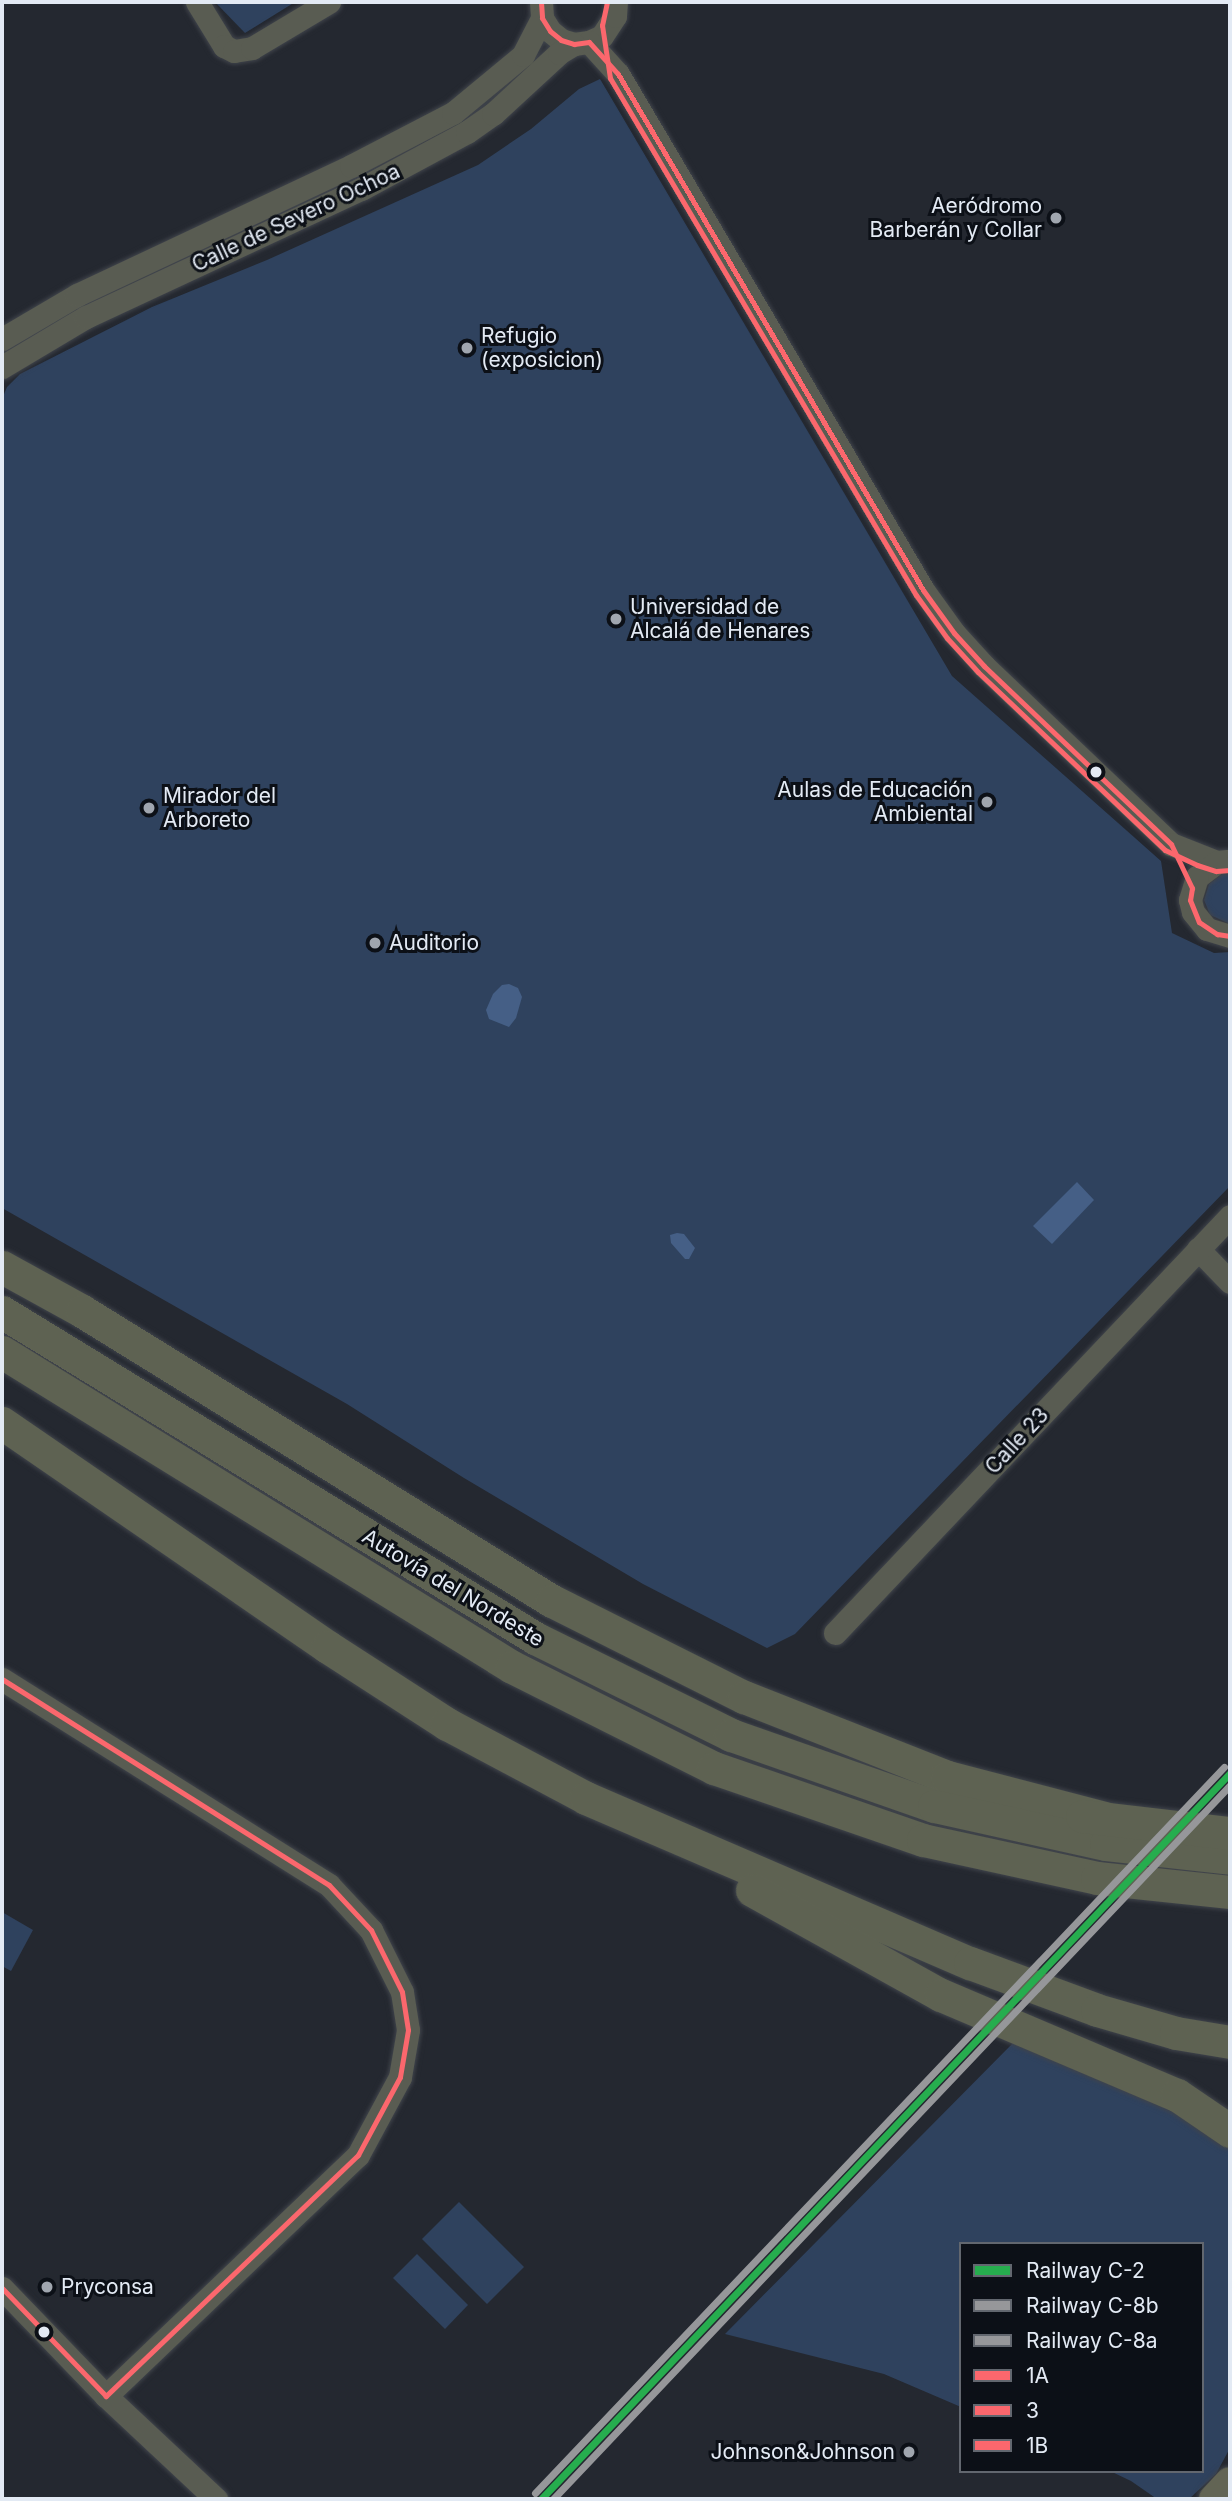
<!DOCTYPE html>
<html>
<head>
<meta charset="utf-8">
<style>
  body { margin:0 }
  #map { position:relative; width:1232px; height:2501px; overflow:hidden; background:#242830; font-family:Inter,sans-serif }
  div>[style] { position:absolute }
  .green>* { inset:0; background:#2f425e }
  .water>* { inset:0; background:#455f86 }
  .roads { filter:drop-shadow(0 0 2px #40444b) drop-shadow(0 0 2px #40444b) }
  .minor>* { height:23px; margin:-11.5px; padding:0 11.5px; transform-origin:11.5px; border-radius:11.5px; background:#595c52 }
  .major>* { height:30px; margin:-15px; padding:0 15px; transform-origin:15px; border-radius:15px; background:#626454 }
  .highway>* { height:33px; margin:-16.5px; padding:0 16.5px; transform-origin:16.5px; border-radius:16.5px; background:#5e6252 }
  .bus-1>* { height:5px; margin:-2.5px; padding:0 2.5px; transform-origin:2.5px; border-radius:2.5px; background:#fb676d }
  .bus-2>* { height:5px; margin:-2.5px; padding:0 2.5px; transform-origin:2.5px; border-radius:2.5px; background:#fb676d }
  .bus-3>* { height:5px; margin:-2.5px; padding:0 2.5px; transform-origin:2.5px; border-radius:2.5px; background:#fb676d }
  .rail-1>* { height:7px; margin:-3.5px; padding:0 3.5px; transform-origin:3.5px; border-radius:3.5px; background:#26ad4e }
  .rail-2>* { height:7px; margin:-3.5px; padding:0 3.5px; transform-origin:3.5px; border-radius:3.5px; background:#96979a }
  .rail-3>* { height:7px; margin:-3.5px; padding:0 3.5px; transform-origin:3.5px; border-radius:3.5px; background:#96979a }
  .dots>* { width:19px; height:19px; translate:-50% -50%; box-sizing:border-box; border:4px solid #0c1017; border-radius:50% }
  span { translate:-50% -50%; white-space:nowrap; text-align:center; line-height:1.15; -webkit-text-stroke:6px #0c1017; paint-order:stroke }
  .poi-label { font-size:21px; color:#e3eaf4 }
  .right { translate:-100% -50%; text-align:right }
  .left { translate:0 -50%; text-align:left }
  .street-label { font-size:21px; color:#e3eaf4 }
  .frame { position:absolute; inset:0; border:4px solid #e3eaf4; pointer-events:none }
  .legend { position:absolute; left:959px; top:2242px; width:245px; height:231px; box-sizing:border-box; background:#0c1017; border:2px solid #62676f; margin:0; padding:9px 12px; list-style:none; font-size:21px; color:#e3eaf4 }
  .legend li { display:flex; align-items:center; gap:14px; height:35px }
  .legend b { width:35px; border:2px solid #62676f }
</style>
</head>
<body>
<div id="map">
  <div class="green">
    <div style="clip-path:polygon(215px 2px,295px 2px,245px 33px)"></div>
    <div style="clip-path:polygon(600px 79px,952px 676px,1161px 861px,1172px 933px,1214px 953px,1230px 952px,1230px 1186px,795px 1634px,767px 1648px,643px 1584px,464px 1478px,347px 1404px,2px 1208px,2px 399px,7px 387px,20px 374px,152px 307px,267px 260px,478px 165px,531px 129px,579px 89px)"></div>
    <div style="clip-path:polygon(1222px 874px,1230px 874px,1230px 924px,1210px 915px,1204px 900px,1209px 884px)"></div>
    <div style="clip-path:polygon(2px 1912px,33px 1930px,11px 1971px,2px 1966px)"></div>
    <div style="clip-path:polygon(1014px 2042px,1148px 2096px,1230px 2146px,1230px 2448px,1216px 2474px,1189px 2499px,1157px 2499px,1131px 2481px,1110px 2471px,1202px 2471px,1202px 2244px,961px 2244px,961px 2407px,884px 2374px,725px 2334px)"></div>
    <div style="clip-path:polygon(459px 2202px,524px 2267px,487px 2304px,422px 2239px)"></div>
    <div style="clip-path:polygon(417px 2254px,468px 2305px,445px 2329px,393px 2278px)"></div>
  </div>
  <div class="water">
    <div style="clip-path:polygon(509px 984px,518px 988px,522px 997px,516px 1018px,509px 1027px,489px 1019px,486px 1010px,493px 994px,502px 985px)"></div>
    <div style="clip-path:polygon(1077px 1182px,1094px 1200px,1052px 1244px,1033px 1226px)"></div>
    <div style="clip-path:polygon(677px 1233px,684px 1234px,695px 1248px,689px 1259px,685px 1259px,671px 1243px,670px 1235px)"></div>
  </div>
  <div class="roads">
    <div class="minor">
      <div style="left:197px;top:2px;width:52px;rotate:58.5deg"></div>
      <div style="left:224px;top:46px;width:11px;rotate:27deg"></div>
      <div style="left:234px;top:51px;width:18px;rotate:-9deg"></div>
      <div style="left:252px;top:48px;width:90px;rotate:-30.9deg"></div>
      <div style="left:541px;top:2px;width:16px;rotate:86deg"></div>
      <div style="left:542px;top:18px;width:15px;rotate:58deg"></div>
      <div style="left:550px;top:31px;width:14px;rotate:39deg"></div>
      <div style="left:561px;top:40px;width:14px;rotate:17deg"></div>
      <div style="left:574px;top:44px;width:15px;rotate:-8deg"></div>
      <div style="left:589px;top:42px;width:14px;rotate:-25deg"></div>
      <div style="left:602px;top:36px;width:24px;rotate:-57deg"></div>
      <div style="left:615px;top:16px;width:14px;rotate:-86deg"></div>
      <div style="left:589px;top:42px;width:43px;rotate:47.8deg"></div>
      <div style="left:618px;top:74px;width:599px;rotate:59.41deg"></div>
      <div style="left:923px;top:590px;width:53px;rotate:54.2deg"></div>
      <div style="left:954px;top:633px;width:45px;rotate:47.7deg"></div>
      <div style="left:984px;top:666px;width:258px;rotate:43.6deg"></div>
      <div style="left:1171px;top:844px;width:49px;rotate:21.4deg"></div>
      <div style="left:2px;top:339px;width:87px;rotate:-30.4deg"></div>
      <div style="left:77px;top:295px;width:303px;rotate:-25.2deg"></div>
      <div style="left:351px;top:166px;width:115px;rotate:-27.5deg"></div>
      <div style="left:453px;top:113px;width:91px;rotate:-39.6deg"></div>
      <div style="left:523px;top:55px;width:42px;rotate:-62.8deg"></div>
      <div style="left:2px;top:367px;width:98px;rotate:-30.8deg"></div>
      <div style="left:86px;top:317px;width:303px;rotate:-25deg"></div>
      <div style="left:361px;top:189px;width:120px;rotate:-28.3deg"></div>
      <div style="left:467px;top:132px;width:32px;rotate:-35deg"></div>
      <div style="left:493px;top:114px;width:90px;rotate:-42.7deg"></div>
      <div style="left:559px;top:53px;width:17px;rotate:-31deg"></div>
      <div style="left:1227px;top:861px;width:10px;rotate:174deg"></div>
      <div style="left:1217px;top:862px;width:25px;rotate:143deg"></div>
      <div style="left:1197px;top:877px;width:24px;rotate:107deg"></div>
      <div style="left:1190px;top:900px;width:12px;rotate:76deg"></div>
      <div style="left:1193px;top:912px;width:22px;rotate:51deg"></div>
      <div style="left:1207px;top:929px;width:24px;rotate:17deg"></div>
      <div style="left:1198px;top:1249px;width:46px;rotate:45.9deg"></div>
      <div style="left:835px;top:1633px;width:574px;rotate:-46.55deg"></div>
      <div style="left:2px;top:1679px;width:386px;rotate:32.2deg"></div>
      <div style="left:329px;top:1885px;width:62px;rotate:47deg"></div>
      <div style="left:371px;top:1930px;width:69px;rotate:63.4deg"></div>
      <div style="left:402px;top:1992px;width:38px;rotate:81deg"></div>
      <div style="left:408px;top:2030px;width:48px;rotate:99.7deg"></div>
      <div style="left:400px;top:2077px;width:89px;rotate:118.3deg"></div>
      <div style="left:358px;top:2155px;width:349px;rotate:136.3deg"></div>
      <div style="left:2px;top:2288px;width:150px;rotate:46.1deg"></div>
      <div style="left:106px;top:2396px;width:151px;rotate:43.1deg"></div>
    </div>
    <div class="major">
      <div style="left:1214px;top:2499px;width:23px;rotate:-47deg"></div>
    </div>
    <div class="highway">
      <div style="left:2px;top:1267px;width:91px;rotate:28.8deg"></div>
      <div style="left:82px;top:1311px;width:552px;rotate:31.68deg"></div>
      <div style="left:552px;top:1601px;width:215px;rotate:26.6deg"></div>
      <div style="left:744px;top:1697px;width:218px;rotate:21.5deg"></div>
      <div style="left:947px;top:1777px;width:162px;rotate:14.6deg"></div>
      <div style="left:2px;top:1312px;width:625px;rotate:31.45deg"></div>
      <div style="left:535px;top:1638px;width:219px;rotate:26.3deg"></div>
      <div style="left:731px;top:1735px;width:215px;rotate:19.3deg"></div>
      <div style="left:934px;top:1806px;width:176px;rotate:12.5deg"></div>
      <div style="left:1106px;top:1844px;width:125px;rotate:6.4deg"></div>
      <div style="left:2px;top:1352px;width:599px;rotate:31.7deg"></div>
      <div style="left:512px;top:1667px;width:226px;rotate:26.6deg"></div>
      <div style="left:714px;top:1768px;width:221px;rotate:19deg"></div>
      <div style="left:923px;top:1840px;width:178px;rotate:12.3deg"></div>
      <div style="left:1097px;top:1878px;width:134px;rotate:6deg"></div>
      <div style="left:2px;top:1423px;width:396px;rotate:34.5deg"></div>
      <div style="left:328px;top:1647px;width:142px;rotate:32.9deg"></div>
      <div style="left:447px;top:1724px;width:157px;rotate:28deg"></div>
      <div style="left:586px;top:1798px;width:418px;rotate:23.3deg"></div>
      <div style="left:970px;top:1963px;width:135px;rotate:20.3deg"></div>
      <div style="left:1097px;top:2010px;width:82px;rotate:16.2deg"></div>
      <div style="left:1176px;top:2033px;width:55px;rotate:9.5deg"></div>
      <div style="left:1082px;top:1816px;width:149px;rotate:6.6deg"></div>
      <div style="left:752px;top:1890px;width:216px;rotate:29.1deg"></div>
      <div style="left:941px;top:1995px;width:256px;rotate:23deg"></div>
      <div style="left:1177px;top:2095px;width:64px;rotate:34.2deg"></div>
    </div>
  </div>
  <div class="bus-1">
    <div style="left:541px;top:2px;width:16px;rotate:86deg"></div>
    <div style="left:542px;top:18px;width:15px;rotate:58deg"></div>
    <div style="left:550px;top:31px;width:14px;rotate:39deg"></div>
    <div style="left:561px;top:40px;width:14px;rotate:17deg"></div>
    <div style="left:574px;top:44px;width:15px;rotate:-8deg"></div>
    <div style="left:589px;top:42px;width:43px;rotate:47.8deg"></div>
    <div style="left:618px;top:74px;width:599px;rotate:59.41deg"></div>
    <div style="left:923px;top:590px;width:53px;rotate:54.2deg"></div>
    <div style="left:954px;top:633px;width:45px;rotate:47.7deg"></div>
    <div style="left:984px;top:666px;width:258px;rotate:43.6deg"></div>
    <div style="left:1171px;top:844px;width:49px;rotate:64.5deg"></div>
    <div style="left:1192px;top:888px;width:12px;rotate:99deg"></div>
    <div style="left:1190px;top:900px;width:24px;rotate:68deg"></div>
    <div style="left:1199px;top:922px;width:22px;rotate:34deg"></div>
    <div style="left:1217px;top:934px;width:13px;rotate:9deg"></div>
  </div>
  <div class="bus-2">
    <div style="left:2px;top:1679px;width:386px;rotate:32.2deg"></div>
    <div style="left:329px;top:1885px;width:62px;rotate:47deg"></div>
    <div style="left:371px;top:1930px;width:69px;rotate:63.4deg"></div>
    <div style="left:402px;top:1992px;width:38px;rotate:81deg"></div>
    <div style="left:408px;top:2030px;width:48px;rotate:99.7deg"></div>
    <div style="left:400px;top:2077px;width:89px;rotate:118.3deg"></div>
    <div style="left:358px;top:2155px;width:349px;rotate:136.3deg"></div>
    <div style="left:106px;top:2396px;width:150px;rotate:-133.9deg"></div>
  </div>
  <div class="bus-3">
    <div style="left:607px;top:2px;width:24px;rotate:102deg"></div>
    <div style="left:602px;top:25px;width:54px;rotate:81.4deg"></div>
    <div style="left:610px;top:78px;width:601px;rotate:59.38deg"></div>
    <div style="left:916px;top:595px;width:53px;rotate:54.2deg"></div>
    <div style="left:947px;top:638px;width:46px;rotate:47.6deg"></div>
    <div style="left:978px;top:672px;width:258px;rotate:43.6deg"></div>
    <div style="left:1165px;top:850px;width:35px;rotate:25deg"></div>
    <div style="left:1197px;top:865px;width:20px;rotate:18deg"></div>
    <div style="left:1216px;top:871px;width:14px;rotate:-4deg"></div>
  </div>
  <div class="rail-1">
    <div style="left:541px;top:2499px;width:1001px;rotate:-46.5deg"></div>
  </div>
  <div class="rail-2">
    <div style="left:553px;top:2499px;width:984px;rotate:-46.52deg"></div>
  </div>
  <div class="rail-3">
    <div style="left:535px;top:2493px;width:1001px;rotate:-46.5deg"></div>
  </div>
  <div class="dots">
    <div style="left:1056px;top:218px;background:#a0a6af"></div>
    <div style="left:467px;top:348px;background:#a0a6af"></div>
    <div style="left:616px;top:619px;background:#a0a6af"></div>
    <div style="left:1096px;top:772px;background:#e3eaf4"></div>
    <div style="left:987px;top:802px;background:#a0a6af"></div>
    <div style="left:149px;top:808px;background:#a0a6af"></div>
    <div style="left:375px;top:943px;background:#a0a6af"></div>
    <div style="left:47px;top:2287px;background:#a0a6af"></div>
    <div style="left:44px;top:2332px;background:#e3eaf4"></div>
    <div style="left:909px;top:2452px;background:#a0a6af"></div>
  </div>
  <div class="poi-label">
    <span class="right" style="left:1042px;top:218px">Aeródromo<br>Barberán y Collar</span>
    <span class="left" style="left:481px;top:348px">Refugio<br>(exposicion)</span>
    <span class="left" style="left:630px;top:619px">Universidad de<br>Alcalá de Henares</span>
    <span class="right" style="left:973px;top:802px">Aulas de Educación<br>Ambiental</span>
    <span class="left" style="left:163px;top:808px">Mirador del<br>Arboreto</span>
    <span class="left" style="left:389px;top:943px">Auditorio</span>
    <span class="left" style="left:61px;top:2287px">Pryconsa</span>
    <span class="right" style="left:895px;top:2452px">Johnson&amp;Johnson</span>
  </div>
  <div class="street-label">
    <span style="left:296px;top:218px;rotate:-25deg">Calle de Severo Ochoa</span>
    <span style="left:1017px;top:1441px;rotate:-47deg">Calle 23</span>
    <span style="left:453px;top:1588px;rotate:31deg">Autovía del Nordeste</span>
  </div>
  <div class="frame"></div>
  <ul class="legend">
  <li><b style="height:9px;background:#26ad4e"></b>Railway C-2</li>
  <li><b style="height:9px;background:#96979a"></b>Railway C-8b</li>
  <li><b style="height:9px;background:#96979a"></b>Railway C-8a</li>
  <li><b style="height:9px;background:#fb676d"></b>1A</li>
  <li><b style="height:9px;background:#fb676d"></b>3</li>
  <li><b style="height:9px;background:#fb676d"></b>1B</li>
  </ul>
</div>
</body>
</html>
